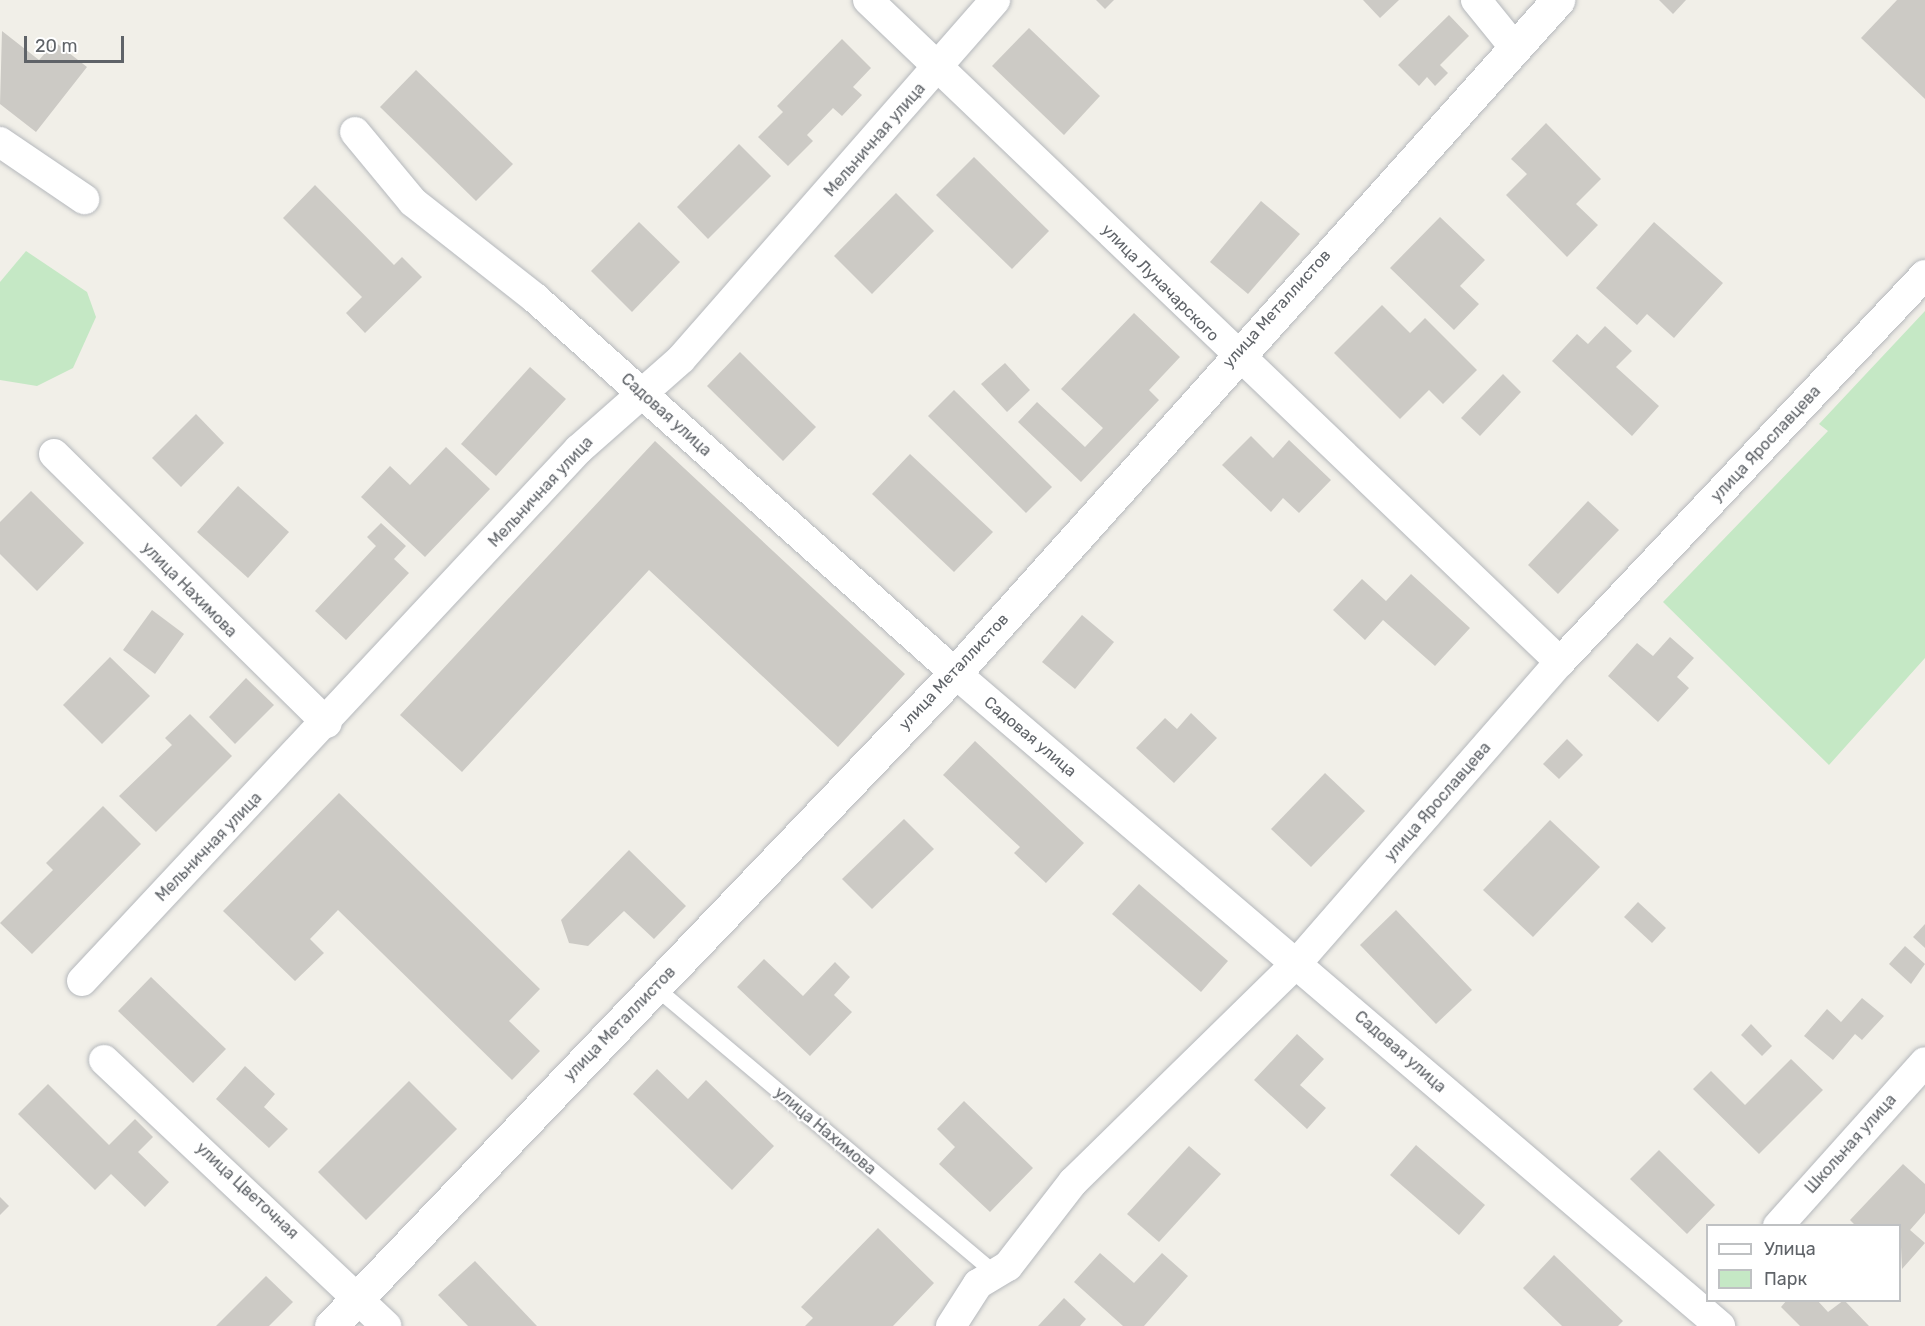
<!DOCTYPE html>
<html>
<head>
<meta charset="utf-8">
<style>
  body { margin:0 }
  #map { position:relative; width:1925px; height:1326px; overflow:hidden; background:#f1efe8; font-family:Rubik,sans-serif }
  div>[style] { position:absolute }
  .green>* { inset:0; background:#c5e8c5 }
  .building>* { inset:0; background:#cccac5 }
  .roads { filter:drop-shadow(0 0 2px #b5b8bc) drop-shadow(0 0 2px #b5b8bc) }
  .service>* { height:15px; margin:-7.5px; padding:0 7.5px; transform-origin:7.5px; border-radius:7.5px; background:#fff }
  .minor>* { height:30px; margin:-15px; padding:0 15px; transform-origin:15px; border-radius:15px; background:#fff }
  .tertiary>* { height:33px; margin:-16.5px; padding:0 16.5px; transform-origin:16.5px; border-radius:16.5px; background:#fff }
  span { translate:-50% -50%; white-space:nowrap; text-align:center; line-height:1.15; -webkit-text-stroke:4.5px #fff; paint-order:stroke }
  .street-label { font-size:16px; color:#5f6368 }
  .legend { position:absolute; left:1706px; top:1224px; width:195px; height:78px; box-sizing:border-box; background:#fff; border:2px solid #bfc1c3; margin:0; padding:8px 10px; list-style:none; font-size:18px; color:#5f6368 }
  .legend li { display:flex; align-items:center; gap:12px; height:30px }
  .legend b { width:30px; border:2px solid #bfc1c3 }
  .scale { position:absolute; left:24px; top:36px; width:100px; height:27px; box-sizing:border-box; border:3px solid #5f6368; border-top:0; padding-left:8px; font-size:18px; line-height:21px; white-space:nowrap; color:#5f6368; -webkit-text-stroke:4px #fff; paint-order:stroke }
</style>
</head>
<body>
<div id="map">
  <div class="green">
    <div style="clip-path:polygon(26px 251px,87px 292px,96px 317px,73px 368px,37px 386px,0 380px,0 282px)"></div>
    <div style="clip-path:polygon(1925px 311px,1925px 658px,1829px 765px,1663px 602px,1828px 431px,1819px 424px)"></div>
  </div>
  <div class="building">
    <div style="clip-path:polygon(1096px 0,1114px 0,1105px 9px)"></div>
    <div style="clip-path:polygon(1363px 0,1399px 0,1380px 18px)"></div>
    <div style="clip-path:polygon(1659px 0,1686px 0,1673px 14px)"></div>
    <div style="clip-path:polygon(1897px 0,1925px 0,1925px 99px,1861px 38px)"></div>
    <div style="clip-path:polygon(1449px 15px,1469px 36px,1440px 65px,1448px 73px,1435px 86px,1427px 77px,1419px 86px,1398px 65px)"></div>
    <div style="clip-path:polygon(1029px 28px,1100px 96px,1064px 135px,992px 66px)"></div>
    <div style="clip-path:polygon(2px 31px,39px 60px,55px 42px,87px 67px,36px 132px,0 104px)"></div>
    <div style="clip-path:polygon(842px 39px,871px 68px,853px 87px,862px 95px,842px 116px,833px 108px,807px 135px,813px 141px,788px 166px,758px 137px,783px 112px,777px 106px)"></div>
    <div style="clip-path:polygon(416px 70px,513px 164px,476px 201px,380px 107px)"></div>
    <div style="clip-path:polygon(1546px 123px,1601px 179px,1576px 204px,1598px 225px,1567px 257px,1506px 195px,1527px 174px,1511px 159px)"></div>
    <div style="clip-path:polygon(739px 144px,771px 176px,708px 239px,677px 207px)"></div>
    <div style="clip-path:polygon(974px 157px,1049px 231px,1012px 269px,936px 195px)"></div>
    <div style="clip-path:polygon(315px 185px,394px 265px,402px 257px,422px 277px,365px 333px,346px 313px,362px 297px,283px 218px)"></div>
    <div style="clip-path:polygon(896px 193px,934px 231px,872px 294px,834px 256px)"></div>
    <div style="clip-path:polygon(1261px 201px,1300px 234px,1248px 294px,1210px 262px)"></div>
    <div style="clip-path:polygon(1440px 217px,1485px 260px,1460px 286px,1479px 304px,1454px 330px,1390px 268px)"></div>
    <div style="clip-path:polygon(639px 222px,680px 262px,632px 312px,591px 271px)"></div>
    <div style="clip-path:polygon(1654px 222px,1723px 283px,1674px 338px,1647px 314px,1637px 325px,1596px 288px)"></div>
    <div style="clip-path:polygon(1382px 305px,1410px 333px,1425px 318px,1477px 370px,1443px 404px,1429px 390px,1400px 419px,1334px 353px)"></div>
    <div style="clip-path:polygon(1134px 313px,1180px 357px,1149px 390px,1159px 400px,1081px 482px,1018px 422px,1037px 402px,1085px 447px,1103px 428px,1061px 389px)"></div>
    <div style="clip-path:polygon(1605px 326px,1632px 351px,1616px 367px,1659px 406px,1632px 436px,1552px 361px,1577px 334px,1588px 344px)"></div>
    <div style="clip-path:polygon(740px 352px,816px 427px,783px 461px,707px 386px)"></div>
    <div style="clip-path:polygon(1005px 363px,1030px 390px,1007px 412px,981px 384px)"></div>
    <div style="clip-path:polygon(530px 367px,566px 399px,496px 476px,461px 444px)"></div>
    <div style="clip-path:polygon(1503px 374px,1521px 392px,1480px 436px,1461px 418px)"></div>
    <div style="clip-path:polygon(954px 390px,1052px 487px,1026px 513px,928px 416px)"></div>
    <div style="clip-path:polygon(196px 414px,224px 443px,181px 487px,152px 458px)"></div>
    <div style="clip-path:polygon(1251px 436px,1273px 458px,1289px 440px,1331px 480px,1299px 513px,1283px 498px,1271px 512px,1222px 465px)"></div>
    <div style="clip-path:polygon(655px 441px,905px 674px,838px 747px,649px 570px,462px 772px,400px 715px)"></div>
    <div style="clip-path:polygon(446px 447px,490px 489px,425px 557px,361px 497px,390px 466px,410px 485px)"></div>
    <div style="clip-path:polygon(910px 454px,993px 532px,954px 572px,872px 494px)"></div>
    <div style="clip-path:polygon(238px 486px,289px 532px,248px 578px,197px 532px)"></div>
    <div style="clip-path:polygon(31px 491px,84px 543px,37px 591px,0 554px,0 522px)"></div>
    <div style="clip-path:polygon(1588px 501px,1619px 530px,1558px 594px,1528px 565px)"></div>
    <div style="clip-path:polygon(381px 523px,406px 546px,394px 559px,409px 573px,346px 640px,315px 611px,376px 546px,367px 537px)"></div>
    <div style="clip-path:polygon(1411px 574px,1470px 628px,1435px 666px,1383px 620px,1365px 640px,1333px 610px,1362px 579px,1386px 601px)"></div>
    <div style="clip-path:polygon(152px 610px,184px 634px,155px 674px,123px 650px)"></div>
    <div style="clip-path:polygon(1082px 615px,1114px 642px,1075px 689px,1042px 662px)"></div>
    <div style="clip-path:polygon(1670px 637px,1694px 658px,1677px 677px,1689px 688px,1658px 722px,1608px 676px,1637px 643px,1653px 656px)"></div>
    <div style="clip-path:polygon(110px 657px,150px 696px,102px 744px,63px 705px)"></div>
    <div style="clip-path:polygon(246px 678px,274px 705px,235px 744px,209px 717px)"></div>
    <div style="clip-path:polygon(1191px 713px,1217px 738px,1174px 783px,1136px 748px,1165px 718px,1177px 729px)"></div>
    <div style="clip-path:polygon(190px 714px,232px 756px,156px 832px,119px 796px,172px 745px,165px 738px)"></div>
    <div style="clip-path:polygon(1567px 739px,1583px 755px,1559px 779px,1543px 764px)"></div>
    <div style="clip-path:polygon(975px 741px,1084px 843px,1046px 883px,1014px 853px,1020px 847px,943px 775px)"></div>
    <div style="clip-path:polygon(1325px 773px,1365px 811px,1311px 867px,1271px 829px)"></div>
    <div style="clip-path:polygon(339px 793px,540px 989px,509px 1021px,540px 1051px,512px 1080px,338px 910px,310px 939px,324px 953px,295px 981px,223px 911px)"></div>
    <div style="clip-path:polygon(103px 806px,141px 844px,32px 954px,0 923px,53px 870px,46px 863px)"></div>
    <div style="clip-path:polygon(904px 819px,934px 849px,872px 909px,842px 879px)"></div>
    <div style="clip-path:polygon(1550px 820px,1600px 867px,1533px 937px,1483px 890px)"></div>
    <div style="clip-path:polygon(629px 850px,686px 906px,654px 939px,624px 911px,588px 946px,569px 943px,561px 920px)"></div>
    <div style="clip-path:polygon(1139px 884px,1228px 961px,1201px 992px,1112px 914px)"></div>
    <div style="clip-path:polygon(1638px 902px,1666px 928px,1652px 943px,1624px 917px)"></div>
    <div style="clip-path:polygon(1396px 910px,1472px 990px,1436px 1024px,1360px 945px)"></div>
    <div style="clip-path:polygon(1925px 924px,1925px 948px,1913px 937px)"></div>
    <div style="clip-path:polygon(1905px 946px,1925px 964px,1911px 984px,1889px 964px)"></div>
    <div style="clip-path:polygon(764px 959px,803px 996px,835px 962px,850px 977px,834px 995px,852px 1012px,810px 1056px,737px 987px)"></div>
    <div style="clip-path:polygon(151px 977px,226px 1049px,193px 1083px,118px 1011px)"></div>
    <div style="clip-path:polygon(1862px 998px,1884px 1016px,1862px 1040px,1855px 1034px,1833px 1060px,1804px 1036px,1827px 1009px,1841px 1022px)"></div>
    <div style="clip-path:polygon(1751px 1024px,1772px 1046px,1762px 1056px,1741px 1035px)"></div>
    <div style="clip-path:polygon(1297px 1034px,1324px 1059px,1300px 1085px,1326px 1108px,1307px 1129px,1254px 1080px)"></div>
    <div style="clip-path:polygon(1791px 1059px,1823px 1090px,1759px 1154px,1693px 1089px,1711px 1071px,1745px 1105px)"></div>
    <div style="clip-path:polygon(245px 1066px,275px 1094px,264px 1107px,288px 1129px,269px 1148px,216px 1099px)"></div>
    <div style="clip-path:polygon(657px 1069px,688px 1099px,706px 1080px,774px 1146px,732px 1190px,633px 1094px)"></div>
    <div style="clip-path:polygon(409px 1081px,457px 1129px,366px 1220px,318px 1172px)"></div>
    <div style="clip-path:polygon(48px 1084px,109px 1145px,135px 1119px,153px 1137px,138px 1152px,169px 1182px,145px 1207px,111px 1174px,95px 1190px,18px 1114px)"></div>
    <div style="clip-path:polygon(964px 1101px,1033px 1168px,990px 1212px,939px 1164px,955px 1147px,937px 1129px)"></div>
    <div style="clip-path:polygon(1416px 1145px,1485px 1205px,1459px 1235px,1390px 1175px)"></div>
    <div style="clip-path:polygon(1189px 1146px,1221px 1174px,1159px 1242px,1127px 1214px)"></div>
    <div style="clip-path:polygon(1659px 1150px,1715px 1205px,1687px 1234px,1630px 1179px)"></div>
    <div style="clip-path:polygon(1903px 1164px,1925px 1184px,1925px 1213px,1910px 1230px,1925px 1243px,1902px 1269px,1900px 1226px,1856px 1226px,1850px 1220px)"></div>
    <div style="clip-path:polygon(0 1197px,9px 1206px,0 1215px)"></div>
    <div style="clip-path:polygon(878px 1228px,934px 1283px,893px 1326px,805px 1326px,813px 1318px,801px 1307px)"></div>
    <div style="clip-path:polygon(1100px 1253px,1134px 1283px,1162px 1253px,1188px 1276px,1144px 1326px,1123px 1326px,1074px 1282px)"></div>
    <div style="clip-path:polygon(1554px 1255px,1623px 1321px,1618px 1326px,1562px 1326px,1523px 1288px)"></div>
    <div style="clip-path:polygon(475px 1261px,537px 1326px,468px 1326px,438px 1295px)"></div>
    <div style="clip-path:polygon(266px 1276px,293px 1302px,269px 1326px,216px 1326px)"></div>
    <div style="clip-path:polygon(1064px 1298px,1086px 1319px,1080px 1326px,1038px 1326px)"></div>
    <div style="clip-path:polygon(1787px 1300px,1817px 1300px,1828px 1312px,1844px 1300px,1869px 1326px,1800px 1326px,1781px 1307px)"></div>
  </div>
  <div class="roads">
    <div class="service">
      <div style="left:655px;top:987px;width:446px;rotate:40.1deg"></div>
    </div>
    <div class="minor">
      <div style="left:868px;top:0;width:958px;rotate:43.73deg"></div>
      <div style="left:1476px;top:0;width:60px;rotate:51deg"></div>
      <div style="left:355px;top:132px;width:91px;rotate:50.4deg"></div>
      <div style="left:413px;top:202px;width:155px;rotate:38.2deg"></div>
      <div style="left:535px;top:298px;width:563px;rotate:41.76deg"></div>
      <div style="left:955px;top:673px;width:1006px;rotate:40.48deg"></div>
      <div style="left:0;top:142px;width:102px;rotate:34.2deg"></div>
      <div style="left:54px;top:454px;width:383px;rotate:44.6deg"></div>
      <div style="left:82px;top:981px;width:728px;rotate:-46.95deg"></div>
      <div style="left:579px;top:449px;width:136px;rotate:-41.4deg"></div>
      <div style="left:681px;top:359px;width:477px;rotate:-48.8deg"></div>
      <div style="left:104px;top:1060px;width:388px;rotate:43.3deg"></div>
      <div style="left:1778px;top:1226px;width:220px;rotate:-48.1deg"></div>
      <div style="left:951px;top:1326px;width:50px;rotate:-57.3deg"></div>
      <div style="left:978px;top:1284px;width:35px;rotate:-31deg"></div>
      <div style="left:1008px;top:1266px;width:106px;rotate:-52.3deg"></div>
      <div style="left:1073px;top:1182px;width:313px;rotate:-44.4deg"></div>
      <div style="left:1297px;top:963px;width:400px;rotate:-48.9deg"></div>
      <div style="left:1560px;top:662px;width:532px;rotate:-46.68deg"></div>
    </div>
    <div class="tertiary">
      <div style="left:331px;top:1326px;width:903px;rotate:-46.3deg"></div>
      <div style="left:955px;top:673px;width:904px;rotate:-48.14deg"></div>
    </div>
  </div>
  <div class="street-label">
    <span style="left:875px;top:140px;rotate:-49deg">Мельничная улица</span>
    <span style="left:1160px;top:283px;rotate:45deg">улица Луначарского</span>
    <span style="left:1277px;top:309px;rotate:-48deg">улица Металлистов</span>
    <span style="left:666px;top:415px;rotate:42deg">Садовая улица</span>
    <span style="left:1766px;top:444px;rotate:-47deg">улица Ярославцева</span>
    <span style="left:541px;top:492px;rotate:-47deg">Мельничная улица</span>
    <span style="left:189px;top:590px;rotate:45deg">улица Нахимова</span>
    <span style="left:954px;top:672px;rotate:-47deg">улица Металлистов</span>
    <span style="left:1030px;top:737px;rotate:40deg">Садовая улица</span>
    <span style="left:1438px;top:802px;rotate:-49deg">улица Ярославцева</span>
    <span style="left:209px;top:847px;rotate:-46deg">Мельничная улица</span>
    <span style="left:620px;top:1024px;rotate:-46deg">улица Металлистов</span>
    <span style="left:1400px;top:1052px;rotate:41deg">Садовая улица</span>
    <span style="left:825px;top:1131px;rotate:40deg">улица Нахимова</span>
    <span style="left:1851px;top:1144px;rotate:-48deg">Школьная улица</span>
    <span style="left:247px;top:1191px;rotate:43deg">улица Цветочная</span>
  </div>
  <ul class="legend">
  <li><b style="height:8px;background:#fff"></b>Улица</li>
  <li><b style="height:16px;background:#c5e8c5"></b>Парк</li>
  </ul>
  <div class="scale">20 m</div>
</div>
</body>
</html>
